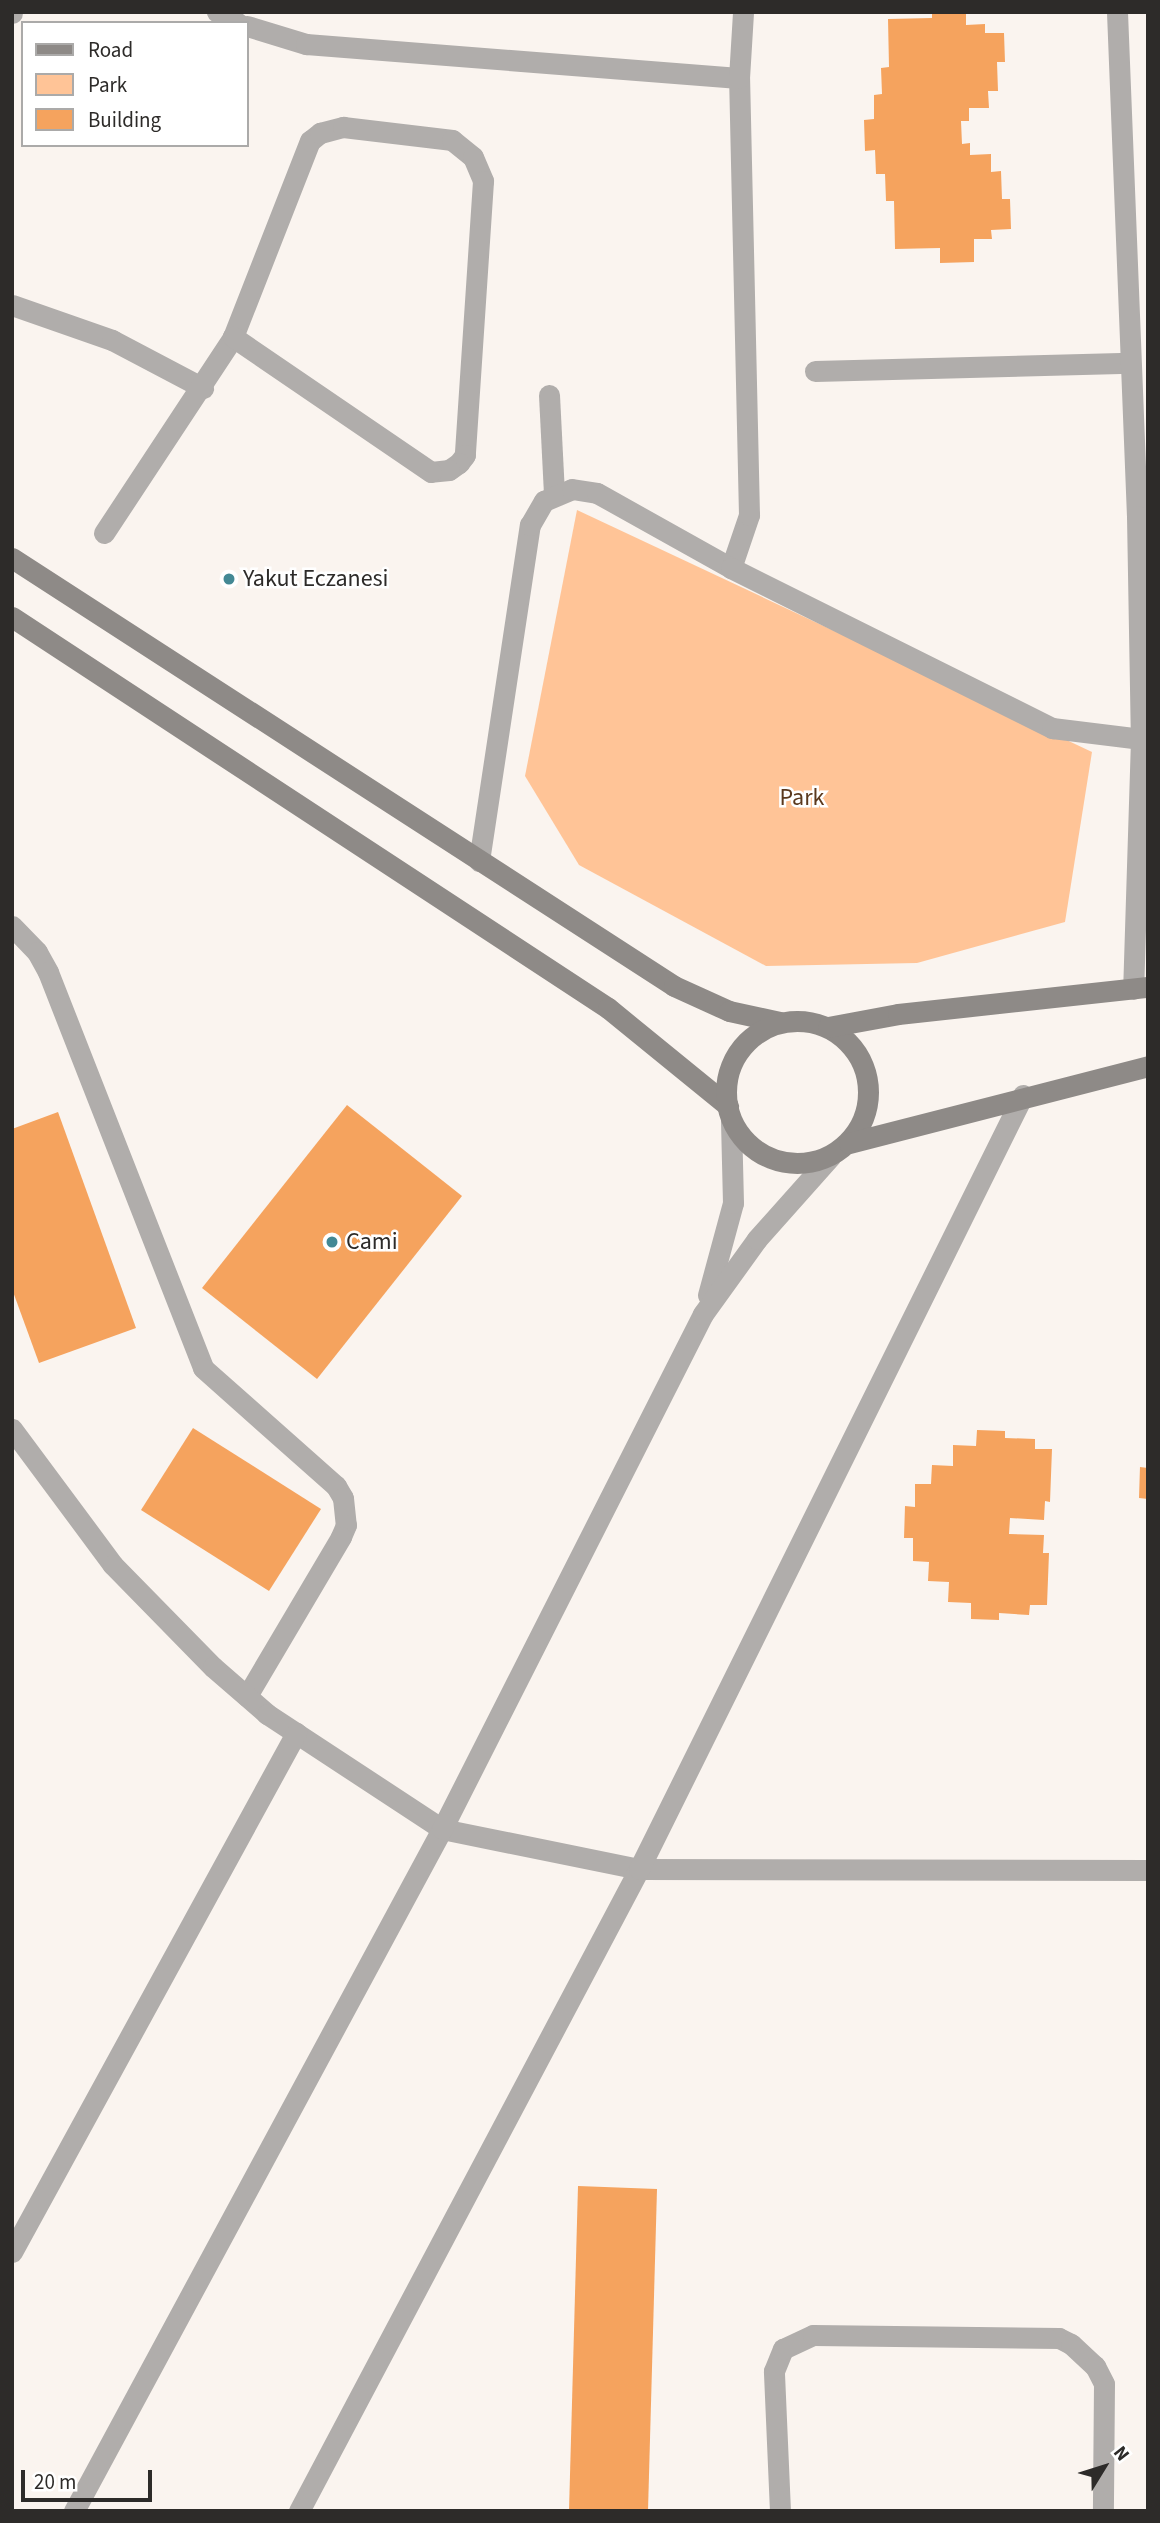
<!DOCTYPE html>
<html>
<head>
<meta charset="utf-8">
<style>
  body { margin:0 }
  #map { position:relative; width:1160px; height:2523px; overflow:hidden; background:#faf4ef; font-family:"Source Sans 3",sans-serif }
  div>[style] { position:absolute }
  .green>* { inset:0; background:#ffc497 }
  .building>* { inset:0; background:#f5a35e }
  .lane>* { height:21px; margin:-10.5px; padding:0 10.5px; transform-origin:10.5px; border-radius:10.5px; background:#b0adab }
  .street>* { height:21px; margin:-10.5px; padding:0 10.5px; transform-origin:10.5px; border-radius:10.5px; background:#b0adab }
  .secondary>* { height:21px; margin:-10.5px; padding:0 10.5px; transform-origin:10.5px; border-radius:10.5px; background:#8e8a87 }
  .secondary>.ring { margin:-10.5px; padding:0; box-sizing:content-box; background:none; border:21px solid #8e8a87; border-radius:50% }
  .dots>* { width:19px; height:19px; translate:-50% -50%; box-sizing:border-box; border:4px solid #fff; border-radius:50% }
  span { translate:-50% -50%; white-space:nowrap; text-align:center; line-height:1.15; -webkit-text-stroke:5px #fff; paint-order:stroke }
  .poi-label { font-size:24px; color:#2d2b29 }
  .left { translate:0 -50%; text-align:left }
  .park-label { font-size:24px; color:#5b391d }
  .frame { position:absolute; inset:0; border:14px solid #2d2b29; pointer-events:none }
  .legend { position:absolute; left:21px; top:21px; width:228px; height:126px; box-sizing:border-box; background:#fff; border:2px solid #abaaa9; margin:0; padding:9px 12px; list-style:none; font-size:21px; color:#2d2b29 }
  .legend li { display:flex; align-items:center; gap:14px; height:35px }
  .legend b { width:35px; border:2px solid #abaaa9 }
  .north { position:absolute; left:1069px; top:2432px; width:70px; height:70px; -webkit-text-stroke:5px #fff; paint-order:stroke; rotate:52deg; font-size:19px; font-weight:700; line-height:28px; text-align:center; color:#2d2b29 }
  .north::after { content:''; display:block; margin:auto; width:24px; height:32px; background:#2d2b29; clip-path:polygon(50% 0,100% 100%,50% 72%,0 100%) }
  .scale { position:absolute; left:21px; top:2470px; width:131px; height:32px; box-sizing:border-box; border:4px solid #2d2b29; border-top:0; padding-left:9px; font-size:21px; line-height:24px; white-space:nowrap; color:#2d2b29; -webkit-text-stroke:5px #fff; paint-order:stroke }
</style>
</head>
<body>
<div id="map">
  <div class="green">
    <div style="clip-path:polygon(577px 510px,1092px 752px,1065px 922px,917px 963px,766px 966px,579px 865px,525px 776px)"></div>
  </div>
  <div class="building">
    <div style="clip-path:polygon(932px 12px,966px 12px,966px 25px,985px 24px,985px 33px,1004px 33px,1005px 62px,997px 62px,998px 91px,988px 91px,989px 108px,969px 108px,969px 121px,961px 121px,962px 144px,970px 143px,970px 155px,991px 154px,991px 172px,1001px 171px,1002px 199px,1010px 199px,1011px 229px,991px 230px,992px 239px,974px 239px,974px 262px,940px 263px,940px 248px,895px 249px,894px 201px,886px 201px,885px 174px,876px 174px,875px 150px,865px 151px,864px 120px,874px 119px,874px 95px,882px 94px,881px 68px,889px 67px,888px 19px,932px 18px)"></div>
    <div style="clip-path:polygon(347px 1105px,462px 1196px,317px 1379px,202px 1288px)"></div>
    <div style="clip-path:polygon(58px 1112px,136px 1328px,39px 1363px,12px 1289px,12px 1129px)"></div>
    <div style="clip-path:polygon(193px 1428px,321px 1509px,269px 1591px,141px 1510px)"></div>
    <div style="clip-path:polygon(977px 1430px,1005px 1431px,1005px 1438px,1035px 1439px,1035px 1449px,1052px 1449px,1050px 1502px,1045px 1501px,1044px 1520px,1010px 1518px,1009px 1534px,1044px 1535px,1043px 1553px,1049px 1553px,1047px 1605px,1030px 1605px,1029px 1615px,999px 1613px,999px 1620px,971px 1619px,971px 1603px,948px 1602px,949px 1582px,928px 1581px,929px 1562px,913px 1561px,913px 1538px,904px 1538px,905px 1506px,915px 1507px,915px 1484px,931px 1484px,932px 1465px,953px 1466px,953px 1445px,976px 1446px)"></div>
    <div style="clip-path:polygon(1140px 1467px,1148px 1468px,1148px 1499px,1139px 1498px)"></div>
    <div style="clip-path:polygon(578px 2186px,657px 2189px,648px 2511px,569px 2511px)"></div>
  </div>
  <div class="lane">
    <div style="left:217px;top:12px;width:24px;rotate:28deg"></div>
    <div style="left:247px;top:26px;width:62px;rotate:17deg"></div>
    <div style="left:306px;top:44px;width:434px;rotate:4.5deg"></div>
    <div style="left:12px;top:305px;width:106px;rotate:19.3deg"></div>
    <div style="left:112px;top:340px;width:103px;rotate:27.8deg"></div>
    <div style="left:815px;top:371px;width:315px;rotate:-1.5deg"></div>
    <div style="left:549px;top:395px;width:99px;rotate:87.1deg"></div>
    <div style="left:104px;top:533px;width:235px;rotate:-56.6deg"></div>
    <div style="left:233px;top:337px;width:211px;rotate:-68.6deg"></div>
    <div style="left:310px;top:141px;width:13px;rotate:-39deg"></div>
    <div style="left:320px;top:133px;width:24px;rotate:-15deg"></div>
    <div style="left:343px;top:127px;width:110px;rotate:6.8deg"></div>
    <div style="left:452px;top:140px;width:27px;rotate:39deg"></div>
    <div style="left:473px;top:157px;width:26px;rotate:67deg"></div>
    <div style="left:483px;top:181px;width:275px;rotate:93.8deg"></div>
    <div style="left:465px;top:455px;width:10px;rotate:127deg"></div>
    <div style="left:459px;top:463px;width:12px;rotate:145deg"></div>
    <div style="left:449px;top:470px;width:18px;rotate:174deg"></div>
    <div style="left:431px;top:472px;width:240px;rotate:-145.7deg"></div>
    <div style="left:780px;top:2511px;width:140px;rotate:-92.5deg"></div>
    <div style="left:774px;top:2371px;width:24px;rotate:-68deg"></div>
    <div style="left:783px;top:2349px;width:33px;rotate:-25deg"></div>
    <div style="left:813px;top:2335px;width:246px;rotate:0.7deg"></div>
    <div style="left:1059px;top:2338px;width:13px;rotate:27deg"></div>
    <div style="left:1071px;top:2344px;width:33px;rotate:43deg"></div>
    <div style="left:1095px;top:2366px;width:20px;rotate:63deg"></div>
    <div style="left:1104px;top:2384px;width:127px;rotate:90.5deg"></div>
  </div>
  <div class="street">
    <div style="left:1117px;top:12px;width:504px;rotate:87.73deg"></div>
    <div style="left:1137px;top:516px;width:223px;rotate:89deg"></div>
    <div style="left:1141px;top:739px;width:250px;rotate:91.8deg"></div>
    <div style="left:12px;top:13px;width:1px;rotate:-90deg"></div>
    <div style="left:731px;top:568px;width:56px;rotate:-71.2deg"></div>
    <div style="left:749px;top:515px;width:437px;rotate:-91.3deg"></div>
    <div style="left:739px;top:78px;width:66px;rotate:-86.5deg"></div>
    <div style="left:479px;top:861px;width:340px;rotate:-81.4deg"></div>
    <div style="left:530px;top:525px;width:28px;rotate:-60deg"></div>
    <div style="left:544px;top:501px;width:30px;rotate:-23deg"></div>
    <div style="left:572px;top:489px;width:25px;rotate:9deg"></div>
    <div style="left:597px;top:493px;width:154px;rotate:29.2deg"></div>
    <div style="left:731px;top:568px;width:359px;rotate:26.5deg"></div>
    <div style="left:1052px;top:728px;width:90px;rotate:7deg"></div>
    <div style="left:12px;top:926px;width:36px;rotate:46deg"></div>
    <div style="left:37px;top:952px;width:23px;rotate:61deg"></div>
    <div style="left:48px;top:972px;width:425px;rotate:68.6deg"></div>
    <div style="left:203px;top:1368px;width:178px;rotate:41.6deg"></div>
    <div style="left:336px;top:1486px;width:14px;rotate:60deg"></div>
    <div style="left:343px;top:1498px;width:27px;rotate:84deg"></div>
    <div style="left:346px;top:1525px;width:13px;rotate:113deg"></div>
    <div style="left:341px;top:1537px;width:185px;rotate:120.6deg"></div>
    <div style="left:708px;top:1295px;width:95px;rotate:-74.8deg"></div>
    <div style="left:733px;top:1203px;width:82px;rotate:-91.4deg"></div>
    <div style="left:12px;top:1429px;width:169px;rotate:53.4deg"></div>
    <div style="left:113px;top:1565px;width:143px;rotate:45.6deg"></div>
    <div style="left:213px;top:1667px;width:72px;rotate:41deg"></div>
    <div style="left:267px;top:1714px;width:209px;rotate:33.3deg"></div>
    <div style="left:442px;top:1829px;width:201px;rotate:11.5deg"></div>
    <div style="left:639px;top:1869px;width:509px;rotate:0.11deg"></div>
    <div style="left:12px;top:2252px;width:592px;rotate:-61.31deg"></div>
    <div style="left:74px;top:2511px;width:775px;rotate:-61.65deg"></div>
    <div style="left:442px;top:1829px;width:577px;rotate:-63.12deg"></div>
    <div style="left:703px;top:1314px;width:92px;rotate:-54.2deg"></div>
    <div style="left:757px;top:1239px;width:111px;rotate:-48.3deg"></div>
    <div style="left:299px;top:2511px;width:726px;rotate:-62.09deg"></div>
    <div style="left:639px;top:1869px;width:864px;rotate:-63.61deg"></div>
  </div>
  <div class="secondary">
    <div style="left:12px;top:558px;width:788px;rotate:32.88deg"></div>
    <div style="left:674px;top:986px;width:60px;rotate:24.4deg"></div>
    <div style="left:729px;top:1011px;width:52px;rotate:12.2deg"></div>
    <div style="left:12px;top:617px;width:713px;rotate:33.27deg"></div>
    <div style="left:608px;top:1008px;width:155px;rotate:39.2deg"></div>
    <div class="ring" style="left:726px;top:1021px;width:121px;height:121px"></div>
    <div style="left:828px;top:1027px;width:71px;rotate:-10.5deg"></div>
    <div style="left:898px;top:1014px;width:251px;rotate:-6.2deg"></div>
    <div style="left:849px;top:1143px;width:309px;rotate:-14.4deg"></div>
  </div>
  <div class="dots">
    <div style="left:229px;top:579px;background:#438894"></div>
    <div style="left:332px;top:1242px;background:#438894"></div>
  </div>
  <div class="poi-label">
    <span class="left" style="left:243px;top:579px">Yakut Eczanesi</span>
    <span class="left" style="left:346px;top:1242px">Cami</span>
  </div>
  <div class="park-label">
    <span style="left:802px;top:798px">Park</span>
  </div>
  <div class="frame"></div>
  <ul class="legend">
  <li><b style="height:9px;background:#8e8a87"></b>Road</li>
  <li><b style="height:19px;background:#ffc497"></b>Park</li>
  <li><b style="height:19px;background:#f5a35e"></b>Building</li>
  </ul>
  <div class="north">N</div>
  <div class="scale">20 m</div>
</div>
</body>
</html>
